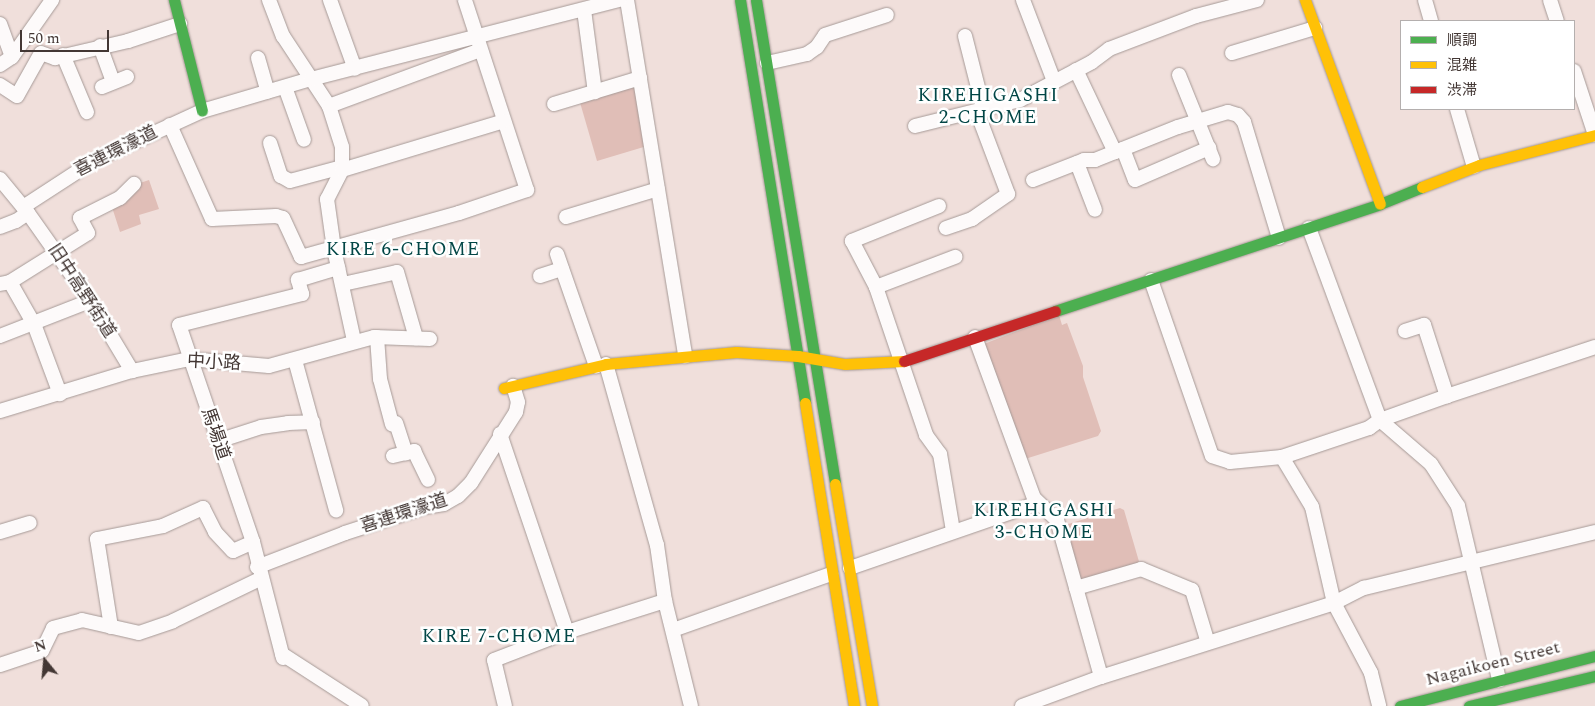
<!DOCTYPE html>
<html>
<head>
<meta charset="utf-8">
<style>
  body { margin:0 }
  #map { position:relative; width:1595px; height:706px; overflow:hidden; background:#f0dfdb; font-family:Spectral,"Noto Sans JP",serif }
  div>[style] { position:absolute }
  .green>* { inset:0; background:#e0beb7 }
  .roads { filter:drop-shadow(0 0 1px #a69a97) drop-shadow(0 0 1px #a69a97) }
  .street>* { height:14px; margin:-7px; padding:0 7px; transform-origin:7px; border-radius:7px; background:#fdfafa }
  .fast>* { height:11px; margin:-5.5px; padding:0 5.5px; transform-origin:5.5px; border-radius:5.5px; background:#4caf50 }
  .slow>* { height:11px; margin:-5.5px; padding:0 5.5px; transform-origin:5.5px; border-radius:5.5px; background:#ffc107 }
  .jam>* { height:11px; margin:-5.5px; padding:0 5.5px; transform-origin:5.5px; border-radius:5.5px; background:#c62828 }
  span { translate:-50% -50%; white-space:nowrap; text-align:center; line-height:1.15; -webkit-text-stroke:5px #fff; paint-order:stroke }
  .street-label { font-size:18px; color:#433734 }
  .neighbourhood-label { font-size:19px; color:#024646; letter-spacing:1px }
  .legend { position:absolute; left:1400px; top:20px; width:175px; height:90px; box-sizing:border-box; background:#fff; border:1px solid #b4afae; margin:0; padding:6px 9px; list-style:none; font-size:15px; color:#433734 }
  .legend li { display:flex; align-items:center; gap:10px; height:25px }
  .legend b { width:25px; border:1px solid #b4afae }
  .north { position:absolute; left:20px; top:636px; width:50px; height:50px; -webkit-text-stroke:4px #fff; paint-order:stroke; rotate:343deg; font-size:14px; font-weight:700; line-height:20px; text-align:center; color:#433734 }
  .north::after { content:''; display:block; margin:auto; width:18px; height:22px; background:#433734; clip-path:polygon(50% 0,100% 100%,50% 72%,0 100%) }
  .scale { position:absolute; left:20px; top:30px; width:89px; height:22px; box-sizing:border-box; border:2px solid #433734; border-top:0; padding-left:6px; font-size:15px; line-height:18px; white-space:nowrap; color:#433734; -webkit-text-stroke:4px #fff; paint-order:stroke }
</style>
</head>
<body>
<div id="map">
  <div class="green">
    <div style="clip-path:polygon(636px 84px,647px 146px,597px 161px,579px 99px)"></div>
    <div style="clip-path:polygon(149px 180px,159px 209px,139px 215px,141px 224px,120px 232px,111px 204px,137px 184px)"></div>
    <div style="clip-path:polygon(1059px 315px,1062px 325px,1067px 323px,1083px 366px,1083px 377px,1101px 431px,1098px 436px,1025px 459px,984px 344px)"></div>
    <div style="clip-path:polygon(1120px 508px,1124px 510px,1140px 565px,1080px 580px,1065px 525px)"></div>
  </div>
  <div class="roads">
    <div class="street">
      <div style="left:269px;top:0;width:39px;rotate:69deg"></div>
      <div style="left:283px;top:36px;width:84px;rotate:56.7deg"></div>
      <div style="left:329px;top:106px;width:43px;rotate:72.4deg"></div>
      <div style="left:342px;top:147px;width:23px;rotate:90deg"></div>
      <div style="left:342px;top:170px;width:33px;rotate:117deg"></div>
      <div style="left:327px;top:199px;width:50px;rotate:82deg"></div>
      <div style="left:334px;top:249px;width:94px;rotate:77.7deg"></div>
      <div style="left:330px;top:0;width:73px;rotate:70.1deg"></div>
      <div style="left:627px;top:0;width:361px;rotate:80.7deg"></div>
      <div style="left:1023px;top:0;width:87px;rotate:69.1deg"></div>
      <div style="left:1425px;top:0;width:22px;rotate:74deg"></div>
      <div style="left:1550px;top:0;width:22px;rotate:72deg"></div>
      <div style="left:584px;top:10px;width:83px;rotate:82.4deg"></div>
      <div style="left:0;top:24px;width:35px;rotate:70deg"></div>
      <div style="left:965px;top:36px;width:77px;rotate:75.8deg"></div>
      <div style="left:100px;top:46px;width:38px;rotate:70deg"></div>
      <div style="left:1232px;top:53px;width:87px;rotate:-16.8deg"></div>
      <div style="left:63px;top:55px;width:62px;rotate:67.2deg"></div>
      <div style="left:258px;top:58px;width:35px;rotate:74deg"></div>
      <div style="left:767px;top:63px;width:41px;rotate:-12.7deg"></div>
      <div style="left:807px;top:54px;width:12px;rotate:-35deg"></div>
      <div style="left:817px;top:47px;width:14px;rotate:-56deg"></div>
      <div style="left:825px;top:35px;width:65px;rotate:-17.9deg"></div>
      <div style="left:0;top:65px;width:14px;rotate:-34deg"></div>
      <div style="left:12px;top:57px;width:70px;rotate:-54.9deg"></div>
      <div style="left:1076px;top:70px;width:91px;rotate:64.6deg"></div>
      <div style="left:1574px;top:71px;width:67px;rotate:71.8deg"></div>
      <div style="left:1179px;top:75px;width:91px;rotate:68deg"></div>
      <div style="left:0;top:85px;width:20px;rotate:33deg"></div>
      <div style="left:17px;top:96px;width:49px;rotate:-60.8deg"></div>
      <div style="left:41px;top:53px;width:15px;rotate:20deg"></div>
      <div style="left:55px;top:58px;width:75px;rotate:-13.1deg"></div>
      <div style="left:128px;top:41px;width:55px;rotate:-18.1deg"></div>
      <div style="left:102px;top:87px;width:27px;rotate:-22deg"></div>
      <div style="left:285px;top:87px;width:56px;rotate:70.3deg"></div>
      <div style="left:554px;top:104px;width:90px;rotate:-16.8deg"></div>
      <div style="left:329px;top:106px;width:161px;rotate:-20.3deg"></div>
      <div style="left:1457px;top:109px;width:60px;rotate:73.7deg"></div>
      <div style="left:170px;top:125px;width:103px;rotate:65.9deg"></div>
      <div style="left:212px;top:219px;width:64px;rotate:-2.7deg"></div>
      <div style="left:276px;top:216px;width:7px;rotate:16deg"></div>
      <div style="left:283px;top:218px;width:43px;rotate:65.2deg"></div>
      <div style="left:301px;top:257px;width:164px;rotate:-15.6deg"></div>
      <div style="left:459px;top:213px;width:72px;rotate:-18.7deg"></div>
      <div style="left:527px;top:190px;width:200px;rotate:-108.1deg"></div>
      <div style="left:915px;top:126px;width:108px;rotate:-13.9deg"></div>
      <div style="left:1020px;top:100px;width:81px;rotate:-27.8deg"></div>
      <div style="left:1092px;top:62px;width:21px;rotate:-37deg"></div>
      <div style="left:1109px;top:49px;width:93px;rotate:-20.8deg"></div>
      <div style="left:1196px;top:16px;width:63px;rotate:-14.7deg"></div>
      <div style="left:270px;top:143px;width:35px;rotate:72deg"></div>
      <div style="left:281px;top:176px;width:10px;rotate:29deg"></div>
      <div style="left:290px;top:181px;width:54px;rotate:-15.1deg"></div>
      <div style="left:1123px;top:149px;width:33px;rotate:69deg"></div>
      <div style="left:1135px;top:180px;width:81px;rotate:-23.4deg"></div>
      <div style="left:1077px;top:163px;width:50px;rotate:69deg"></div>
      <div style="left:342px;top:170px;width:169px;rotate:-16.8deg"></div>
      <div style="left:0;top:179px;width:44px;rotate:50.5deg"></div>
      <div style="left:28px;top:213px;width:108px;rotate:54.8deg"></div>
      <div style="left:90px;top:301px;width:82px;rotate:59deg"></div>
      <div style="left:1033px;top:180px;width:55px;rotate:-21.4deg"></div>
      <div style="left:1084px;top:160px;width:11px"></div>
      <div style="left:1095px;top:160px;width:89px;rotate:-21.7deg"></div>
      <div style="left:1178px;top:127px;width:52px;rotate:-16.7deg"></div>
      <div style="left:1228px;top:112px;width:10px;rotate:17deg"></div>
      <div style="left:1238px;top:115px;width:9px;rotate:49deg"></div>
      <div style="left:1244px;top:122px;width:121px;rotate:73.2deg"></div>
      <div style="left:939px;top:206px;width:94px;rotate:158.1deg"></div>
      <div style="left:852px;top:241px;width:52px;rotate:62.4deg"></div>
      <div style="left:876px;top:287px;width:156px;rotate:71.3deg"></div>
      <div style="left:926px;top:435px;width:24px;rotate:54deg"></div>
      <div style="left:940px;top:454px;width:78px;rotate:80.4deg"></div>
      <div style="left:23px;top:207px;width:86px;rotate:-33.1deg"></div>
      <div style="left:95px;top:160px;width:118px;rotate:-24.6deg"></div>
      <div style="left:202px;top:111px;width:114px;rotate:-16.4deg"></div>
      <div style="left:311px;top:79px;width:318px;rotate:-14.4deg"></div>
      <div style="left:566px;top:217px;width:96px;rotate:-16.9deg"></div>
      <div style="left:0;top:227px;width:17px;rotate:-21deg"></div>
      <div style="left:16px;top:221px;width:14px;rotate:-34deg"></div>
      <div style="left:946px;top:228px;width:28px;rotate:-19deg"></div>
      <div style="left:972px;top:219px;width:44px;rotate:-34.8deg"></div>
      <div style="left:1008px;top:194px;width:88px;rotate:-110.7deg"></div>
      <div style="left:1309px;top:228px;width:205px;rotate:69.7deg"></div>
      <div style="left:1380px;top:420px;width:67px;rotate:40.8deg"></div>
      <div style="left:1431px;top:464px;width:50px;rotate:57.3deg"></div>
      <div style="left:1458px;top:506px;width:179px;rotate:76.7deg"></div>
      <div style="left:557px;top:254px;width:119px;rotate:70.8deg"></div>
      <div style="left:540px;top:276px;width:23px;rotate:-18deg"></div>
      <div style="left:1151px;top:280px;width:186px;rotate:70.9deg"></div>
      <div style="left:1212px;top:456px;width:19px;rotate:18deg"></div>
      <div style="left:1230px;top:462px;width:52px;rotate:-5.5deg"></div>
      <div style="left:1282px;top:457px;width:92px;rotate:-18.4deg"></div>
      <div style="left:1369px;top:428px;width:14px;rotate:-36deg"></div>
      <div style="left:1380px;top:420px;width:71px;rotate:-19.7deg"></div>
      <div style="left:1447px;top:396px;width:156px;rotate:-18.3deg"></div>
      <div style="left:10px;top:282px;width:48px;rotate:60.3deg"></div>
      <div style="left:34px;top:324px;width:75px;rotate:69.6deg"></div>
      <div style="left:0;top:284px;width:10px;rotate:-11deg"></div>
      <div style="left:10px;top:282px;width:92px;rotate:-32.1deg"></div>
      <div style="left:88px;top:233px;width:17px;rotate:-118deg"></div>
      <div style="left:80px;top:218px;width:45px;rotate:-26.6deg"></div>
      <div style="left:120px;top:198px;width:20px;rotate:-45deg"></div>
      <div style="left:343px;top:284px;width:55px;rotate:-12.5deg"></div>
      <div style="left:397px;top:272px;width:69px;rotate:73.9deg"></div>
      <div style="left:876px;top:287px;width:85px;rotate:-20.8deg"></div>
      <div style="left:1405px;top:331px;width:20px;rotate:-18deg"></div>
      <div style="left:1424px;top:325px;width:75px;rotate:72.1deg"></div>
      <div style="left:0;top:336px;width:97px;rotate:-21.3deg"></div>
      <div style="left:377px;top:337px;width:42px;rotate:85.9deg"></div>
      <div style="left:380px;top:379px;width:47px;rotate:75.1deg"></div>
      <div style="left:975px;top:337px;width:171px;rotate:69.9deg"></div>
      <div style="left:1034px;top:498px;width:32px;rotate:44deg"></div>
      <div style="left:1057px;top:520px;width:163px;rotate:74.3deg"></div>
      <div style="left:295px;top:360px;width:156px;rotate:74.7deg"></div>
      <div style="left:606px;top:364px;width:188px;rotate:74.3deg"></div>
      <div style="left:657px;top:545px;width:57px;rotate:81.9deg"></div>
      <div style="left:665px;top:601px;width:108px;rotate:76.1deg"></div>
      <div style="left:0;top:411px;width:138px;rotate:-16.9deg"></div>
      <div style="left:132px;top:371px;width:58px;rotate:-11.9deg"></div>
      <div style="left:189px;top:359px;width:80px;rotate:5deg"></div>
      <div style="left:269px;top:366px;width:109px;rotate:-15.4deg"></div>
      <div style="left:374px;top:337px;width:56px;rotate:2deg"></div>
      <div style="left:396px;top:423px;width:32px;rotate:72deg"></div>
      <div style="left:500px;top:434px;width:209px;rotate:71.3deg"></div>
      <div style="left:218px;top:441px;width:45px;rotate:-18deg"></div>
      <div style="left:261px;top:427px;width:27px;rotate:-8deg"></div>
      <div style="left:288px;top:423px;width:25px;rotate:-2deg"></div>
      <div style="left:393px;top:456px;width:22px;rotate:-13deg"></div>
      <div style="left:414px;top:451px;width:32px;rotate:64deg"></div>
      <div style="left:1282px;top:457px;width:58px;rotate:59deg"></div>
      <div style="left:1312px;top:507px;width:98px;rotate:77.1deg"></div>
      <div style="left:1334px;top:603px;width:79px;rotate:62.1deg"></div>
      <div style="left:1371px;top:673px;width:34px;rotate:76deg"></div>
      <div style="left:0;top:532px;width:31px;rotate:-17deg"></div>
      <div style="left:257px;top:567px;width:94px;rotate:-21.1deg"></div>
      <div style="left:345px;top:533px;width:84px;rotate:-18deg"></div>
      <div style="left:425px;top:507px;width:19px;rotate:-9deg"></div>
      <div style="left:444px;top:504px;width:16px;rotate:-30deg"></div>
      <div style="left:458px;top:496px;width:18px;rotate:-45deg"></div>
      <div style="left:471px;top:483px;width:84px;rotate:-57.6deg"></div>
      <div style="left:516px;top:412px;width:10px;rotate:-79deg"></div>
      <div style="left:518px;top:402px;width:17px;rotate:-107deg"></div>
      <div style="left:850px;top:568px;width:199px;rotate:-19.1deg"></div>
      <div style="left:1076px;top:588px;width:68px;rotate:-16.3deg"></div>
      <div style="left:1141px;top:569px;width:55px;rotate:22.4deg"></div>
      <div style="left:1192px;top:590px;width:55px;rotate:73.2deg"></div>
      <div style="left:111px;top:627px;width:89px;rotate:-99deg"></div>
      <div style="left:97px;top:539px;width:67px;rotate:-11.1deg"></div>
      <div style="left:163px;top:526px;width:44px;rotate:-24.2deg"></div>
      <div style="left:203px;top:508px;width:27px;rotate:63deg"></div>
      <div style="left:215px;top:532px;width:26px;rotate:47deg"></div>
      <div style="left:233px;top:551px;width:22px;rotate:-24deg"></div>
      <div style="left:673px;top:630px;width:168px;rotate:-19.5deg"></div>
      <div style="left:282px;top:654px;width:95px;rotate:33deg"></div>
      <div style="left:283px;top:658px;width:120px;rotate:-104.5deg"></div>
      <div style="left:253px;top:542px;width:229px;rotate:-108.8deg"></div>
      <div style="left:179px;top:325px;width:127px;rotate:-14.1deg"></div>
      <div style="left:302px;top:294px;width:15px;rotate:-106deg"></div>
      <div style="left:298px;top:280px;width:42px;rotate:-16.7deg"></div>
      <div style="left:0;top:665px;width:44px;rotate:-18.4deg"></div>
      <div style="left:42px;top:651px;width:25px;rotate:-64deg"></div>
      <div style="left:53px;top:628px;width:30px;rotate:-15deg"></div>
      <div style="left:82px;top:620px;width:58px;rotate:12.8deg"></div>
      <div style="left:139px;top:633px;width:36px;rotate:-19deg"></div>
      <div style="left:173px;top:621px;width:97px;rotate:-25.8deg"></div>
      <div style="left:505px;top:706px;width:47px;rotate:-103.4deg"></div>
      <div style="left:494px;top:660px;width:78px;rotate:-21deg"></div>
      <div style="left:567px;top:632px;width:103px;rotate:-17.6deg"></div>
      <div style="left:1022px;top:706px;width:84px;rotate:-20.2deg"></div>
      <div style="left:1101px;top:677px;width:244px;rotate:-17.6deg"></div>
      <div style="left:1334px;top:603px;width:34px;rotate:-27deg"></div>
      <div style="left:1364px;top:588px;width:238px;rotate:-13.6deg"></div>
    </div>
    <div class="fast">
      <div style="left:174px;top:0;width:114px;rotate:75.8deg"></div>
      <div style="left:740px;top:0;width:408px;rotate:80.8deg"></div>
      <div style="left:756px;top:0;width:490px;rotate:80.7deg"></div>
      <div style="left:1055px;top:311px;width:342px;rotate:-18.2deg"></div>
      <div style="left:1380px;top:204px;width:45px;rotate:-22deg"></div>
      <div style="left:1400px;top:706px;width:201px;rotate:-14.4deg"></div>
      <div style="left:1469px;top:706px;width:130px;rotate:-13.4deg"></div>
    </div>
    <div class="slow">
      <div style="left:1305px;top:0;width:217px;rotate:69.8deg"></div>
      <div style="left:1422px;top:187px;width:61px;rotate:-21.1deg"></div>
      <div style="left:1479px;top:165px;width:120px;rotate:-14.5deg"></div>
      <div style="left:504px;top:388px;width:105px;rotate:-13.2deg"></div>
      <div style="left:606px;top:364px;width:131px;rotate:-5.3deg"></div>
      <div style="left:736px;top:352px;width:62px;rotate:3.7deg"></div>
      <div style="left:798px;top:356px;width:48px;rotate:9.7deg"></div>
      <div style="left:845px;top:364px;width:59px;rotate:-2.9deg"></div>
      <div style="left:805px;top:403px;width:307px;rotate:80.8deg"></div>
      <div style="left:835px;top:484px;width:225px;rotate:80.5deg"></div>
    </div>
    <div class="jam">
      <div style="left:904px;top:361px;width:159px;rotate:-18.3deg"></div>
    </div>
  </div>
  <div class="street-label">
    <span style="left:116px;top:152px;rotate:-27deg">喜連環濠道</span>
    <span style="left:81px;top:291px;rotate:57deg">旧中高野街道</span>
    <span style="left:214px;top:363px;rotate:3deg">中小路</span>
    <span style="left:215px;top:434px;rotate:71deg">馬場道</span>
    <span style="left:404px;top:514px;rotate:-18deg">喜連環濠道</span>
    <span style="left:1493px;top:664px;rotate:-14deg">Nagaikoen Street</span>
  </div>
  <div class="neighbourhood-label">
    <span style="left:988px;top:107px">KIREHIGASHI<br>2-CHOME</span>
    <span style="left:403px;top:250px">KIRE 6-CHOME</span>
    <span style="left:1044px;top:522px">KIREHIGASHI<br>3-CHOME</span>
    <span style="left:499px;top:637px">KIRE 7-CHOME</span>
  </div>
  <ul class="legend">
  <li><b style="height:6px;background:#4caf50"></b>順調</li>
  <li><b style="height:6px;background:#ffc107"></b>混雑</li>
  <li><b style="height:6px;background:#c62828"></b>渋滞</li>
  </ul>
  <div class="north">N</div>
  <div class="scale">50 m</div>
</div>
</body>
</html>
